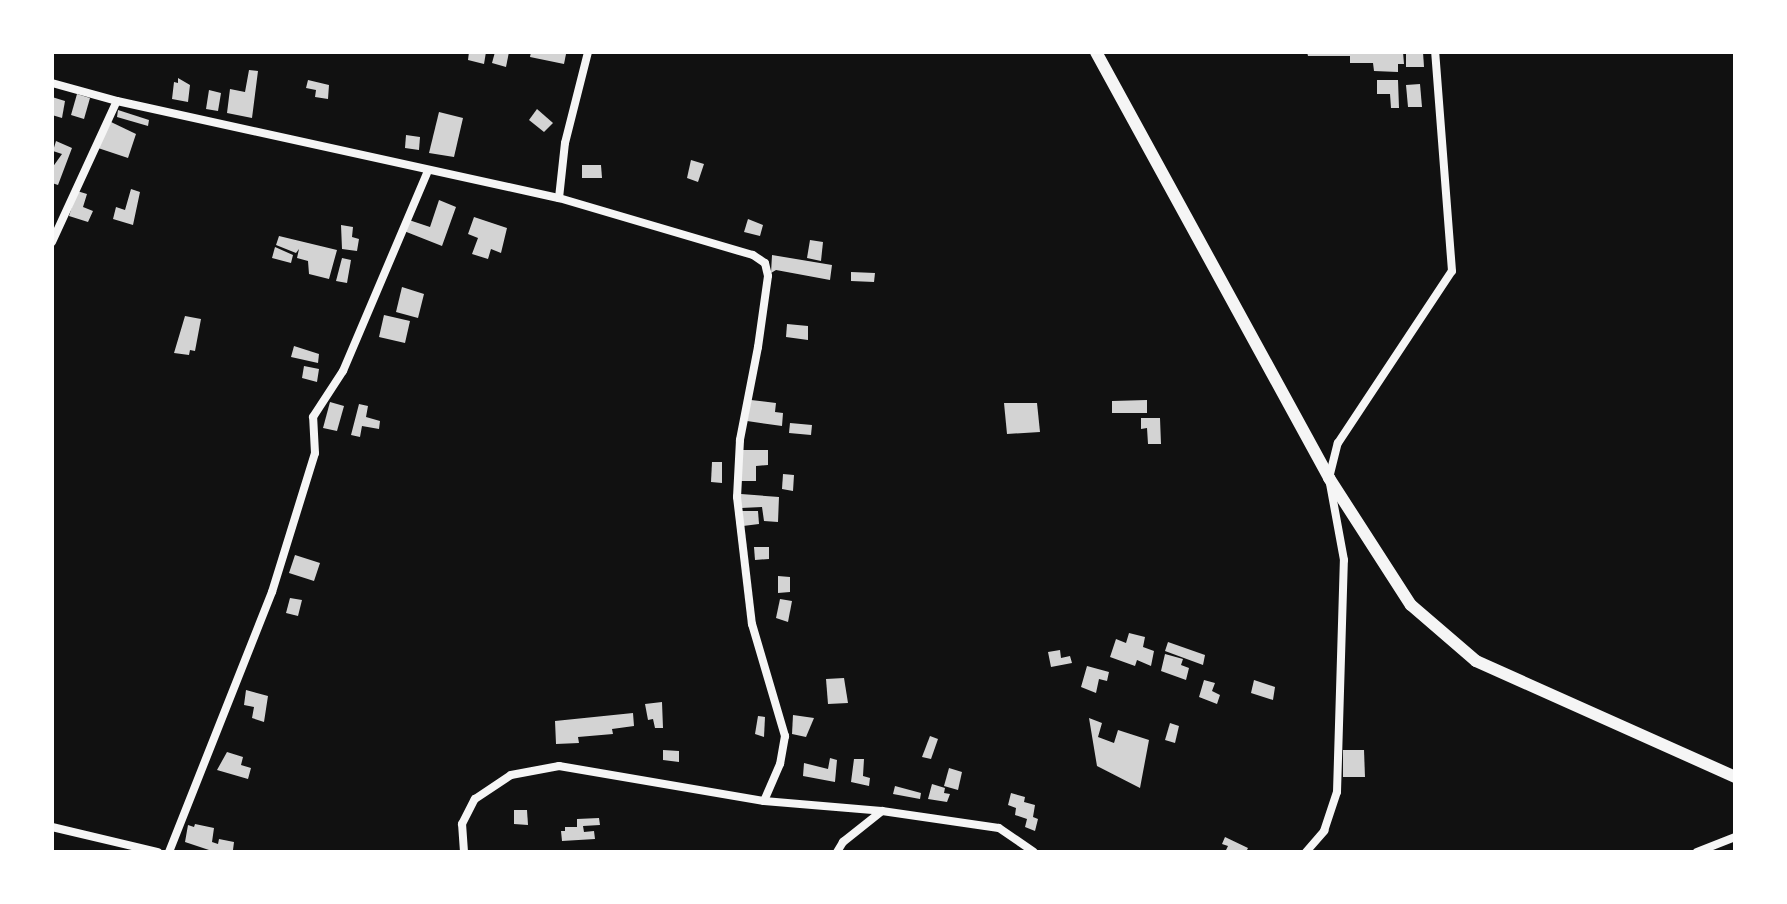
<!DOCTYPE html>
<html>
<head>
<meta charset="utf-8">
<style>
  body { margin:0 }
  #map { position:relative; width:1787px; height:904px; overflow:hidden; background:#111; font-family:"Sofia Sans Condensed",sans-serif }
  div>[style] { position:absolute }
  .building>* { inset:0; background:#d3d3d3 }
  .minor>* { height:8px; margin:-4px; padding:0 4px; transform-origin:4px; border-radius:4px; background:#f5f5f5 }
  .secondary>* { height:12px; margin:-6px; padding:0 6px; transform-origin:6px; border-radius:6px; background:#f5f5f5 }
  span { translate:-50% -50%; white-space:nowrap; text-align:center; line-height:1.15; -webkit-text-stroke:8px #fff; paint-order:stroke }
  .frame { position:absolute; inset:0; border:54px solid #fff; pointer-events:none }
</style>
</head>
<body>
<div id="map">
  <div class="building">
    <div style="clip-path:polygon(469px 52px,486px 52px,484px 64px,468px 60px)"></div>
    <div style="clip-path:polygon(495px 52px,509px 52px,506px 67px,492px 63px)"></div>
    <div style="clip-path:polygon(531px 52px,561px 52px,566px 54px,564px 64px,530px 57px)"></div>
    <div style="clip-path:polygon(1307px 52px,1403px 52px,1404px 64px,1398px 64px,1398px 72px,1374px 71px,1373px 63px,1350px 63px,1350px 56px,1308px 56px)"></div>
    <div style="clip-path:polygon(1406px 52px,1423px 52px,1424px 67px,1406px 67px)"></div>
    <div style="clip-path:polygon(249px 70px,258px 71px,252px 118px,227px 113px,230px 89px,245px 92px)"></div>
    <div style="clip-path:polygon(178px 78px,190px 85px,188px 102px,172px 99px,174px 82px,178px 83px)"></div>
    <div style="clip-path:polygon(308px 80px,329px 85px,328px 99px,315px 97px,316px 90px,306px 88px)"></div>
    <div style="clip-path:polygon(1377px 80px,1398px 80px,1399px 108px,1391px 108px,1390px 94px,1377px 94px)"></div>
    <div style="clip-path:polygon(1420px 84px,1422px 107px,1408px 107px,1406px 85px)"></div>
    <div style="clip-path:polygon(209px 90px,221px 93px,218px 111px,206px 109px)"></div>
    <div style="clip-path:polygon(77px 94px,90px 98px,84px 119px,71px 115px)"></div>
    <div style="clip-path:polygon(52px 97px,65px 101px,62px 118px,52px 115px)"></div>
    <div style="clip-path:polygon(537px 109px,553px 123px,544px 132px,529px 120px)"></div>
    <div style="clip-path:polygon(118px 110px,149px 120px,148px 126px,117px 117px)"></div>
    <div style="clip-path:polygon(439px 112px,463px 118px,454px 157px,429px 153px)"></div>
    <div style="clip-path:polygon(111px 122px,136px 134px,128px 158px,98px 148px)"></div>
    <div style="clip-path:polygon(406px 135px,420px 137px,419px 150px,405px 148px)"></div>
    <div style="clip-path:polygon(56px 141px,72px 148px,58px 185px,52px 183px,52px 168px,62px 154px,53px 151px)"></div>
    <div style="clip-path:polygon(691px 160px,704px 164px,698px 182px,687px 178px)"></div>
    <div style="clip-path:polygon(582px 165px,601px 165px,602px 178px,582px 178px)"></div>
    <div style="clip-path:polygon(131px 189px,140px 192px,133px 225px,113px 219px,116px 207px,125px 210px)"></div>
    <div style="clip-path:polygon(77px 191px,87px 194px,83px 207px,93px 211px,88px 222px,69px 216px)"></div>
    <div style="clip-path:polygon(439px 200px,456px 207px,442px 246px,404px 231px,409px 220px,430px 227px)"></div>
    <div style="clip-path:polygon(474px 217px,507px 228px,501px 253px,491px 249px,488px 259px,472px 254px,478px 238px,468px 234px)"></div>
    <div style="clip-path:polygon(748px 219px,763px 225px,760px 236px,744px 232px)"></div>
    <div style="clip-path:polygon(341px 225px,353px 227px,352px 237px,359px 239px,357px 251px,342px 249px)"></div>
    <div style="clip-path:polygon(279px 236px,337px 250px,329px 279px,309px 274px,308px 261px,297px 258px,299px 249px,296px 253px,276px 245px)"></div>
    <div style="clip-path:polygon(810px 240px,823px 242px,821px 261px,807px 258px)"></div>
    <div style="clip-path:polygon(275px 247px,293px 255px,291px 263px,272px 258px)"></div>
    <div style="clip-path:polygon(772px 255px,832px 265px,830px 280px,776px 270px,771px 273px)"></div>
    <div style="clip-path:polygon(342px 258px,351px 260px,347px 283px,336px 281px)"></div>
    <div style="clip-path:polygon(851px 272px,875px 273px,874px 282px,851px 281px)"></div>
    <div style="clip-path:polygon(402px 287px,424px 294px,418px 318px,396px 312px)"></div>
    <div style="clip-path:polygon(384px 315px,410px 321px,405px 343px,379px 337px)"></div>
    <div style="clip-path:polygon(185px 316px,201px 319px,195px 351px,190px 350px,189px 355px,174px 353px)"></div>
    <div style="clip-path:polygon(787px 324px,808px 326px,808px 340px,786px 337px)"></div>
    <div style="clip-path:polygon(294px 346px,319px 354px,318px 363px,291px 357px)"></div>
    <div style="clip-path:polygon(304px 366px,319px 369px,317px 382px,302px 378px)"></div>
    <div style="clip-path:polygon(751px 400px,776px 403px,775px 412px,783px 413px,782px 426px,747px 421px)"></div>
    <div style="clip-path:polygon(1147px 400px,1147px 413px,1112px 413px,1112px 401px)"></div>
    <div style="clip-path:polygon(330px 402px,344px 406px,337px 431px,323px 428px)"></div>
    <div style="clip-path:polygon(1004px 403px,1037px 403px,1040px 432px,1007px 434px)"></div>
    <div style="clip-path:polygon(359px 404px,368px 406px,366px 417px,380px 421px,379px 429px,362px 426px,360px 437px,351px 435px)"></div>
    <div style="clip-path:polygon(1141px 418px,1160px 418px,1161px 444px,1148px 444px,1147px 428px,1141px 429px)"></div>
    <div style="clip-path:polygon(790px 423px,812px 425px,811px 435px,789px 433px)"></div>
    <div style="clip-path:polygon(740px 450px,768px 450px,768px 465px,756px 466px,756px 481px,740px 481px)"></div>
    <div style="clip-path:polygon(712px 462px,722px 462px,722px 483px,711px 482px)"></div>
    <div style="clip-path:polygon(783px 474px,794px 475px,793px 491px,782px 489px)"></div>
    <div style="clip-path:polygon(741px 494px,779px 497px,778px 522px,764px 521px,762px 507px,741px 508px)"></div>
    <div style="clip-path:polygon(742px 511px,758px 511px,759px 524px,743px 526px)"></div>
    <div style="clip-path:polygon(754px 547px,769px 547px,769px 559px,755px 560px)"></div>
    <div style="clip-path:polygon(295px 555px,320px 563px,314px 581px,289px 573px)"></div>
    <div style="clip-path:polygon(778px 576px,790px 577px,790px 592px,778px 593px)"></div>
    <div style="clip-path:polygon(290px 598px,302px 600px,298px 616px,286px 613px)"></div>
    <div style="clip-path:polygon(780px 599px,792px 601px,788px 622px,776px 618px)"></div>
    <div style="clip-path:polygon(1129px 633px,1145px 637px,1143px 647px,1154px 651px,1151px 666px,1137px 660px,1135px 666px,1110px 657px,1116px 639px,1126px 643px)"></div>
    <div style="clip-path:polygon(1168px 642px,1205px 655px,1203px 665px,1165px 651px)"></div>
    <div style="clip-path:polygon(1060px 650px,1061px 658px,1070px 656px,1072px 663px,1051px 667px,1048px 652px)"></div>
    <div style="clip-path:polygon(1165px 654px,1183px 659px,1181px 665px,1189px 668px,1186px 680px,1161px 671px)"></div>
    <div style="clip-path:polygon(1087px 666px,1109px 672px,1107px 681px,1099px 679px,1096px 693px,1081px 687px)"></div>
    <div style="clip-path:polygon(844px 678px,848px 703px,828px 704px,826px 679px)"></div>
    <div style="clip-path:polygon(1204px 680px,1215px 683px,1212px 691px,1220px 695px,1217px 704px,1199px 697px)"></div>
    <div style="clip-path:polygon(1254px 680px,1275px 687px,1273px 700px,1251px 693px)"></div>
    <div style="clip-path:polygon(246px 690px,268px 696px,264px 722px,252px 718px,254px 707px,244px 705px)"></div>
    <div style="clip-path:polygon(662px 702px,663px 728px,655px 728px,653px 719px,648px 720px,645px 704px)"></div>
    <div style="clip-path:polygon(633px 713px,634px 726px,612px 729px,613px 734px,578px 737px,579px 743px,556px 744px,555px 721px)"></div>
    <div style="clip-path:polygon(793px 715px,814px 718px,806px 737px,792px 734px)"></div>
    <div style="clip-path:polygon(758px 716px,765px 717px,764px 737px,755px 734px)"></div>
    <div style="clip-path:polygon(1089px 718px,1102px 723px,1098px 737px,1114px 743px,1118px 730px,1149px 740px,1140px 788px,1097px 766px)"></div>
    <div style="clip-path:polygon(1170px 723px,1179px 726px,1175px 743px,1165px 740px)"></div>
    <div style="clip-path:polygon(930px 736px,938px 739px,931px 759px,922px 757px)"></div>
    <div style="clip-path:polygon(663px 750px,679px 751px,679px 762px,663px 760px)"></div>
    <div style="clip-path:polygon(1343px 750px,1364px 750px,1365px 777px,1343px 777px)"></div>
    <div style="clip-path:polygon(227px 752px,243px 757px,241px 765px,251px 768px,248px 779px,217px 770px)"></div>
    <div style="clip-path:polygon(830px 758px,837px 760px,835px 782px,803px 776px,804px 763px,828px 769px)"></div>
    <div style="clip-path:polygon(854px 759px,864px 759px,863px 776px,870px 778px,869px 786px,851px 782px)"></div>
    <div style="clip-path:polygon(949px 768px,962px 772px,958px 790px,944px 786px)"></div>
    <div style="clip-path:polygon(932px 784px,945px 788px,944px 793px,950px 794px,947px 802px,928px 799px)"></div>
    <div style="clip-path:polygon(895px 786px,921px 793px,920px 799px,893px 794px)"></div>
    <div style="clip-path:polygon(1011px 793px,1025px 797px,1024px 802px,1035px 805px,1033px 817px,1038px 819px,1035px 831px,1025px 827px,1027px 819px,1015px 815px,1016px 808px,1008px 805px)"></div>
    <div style="clip-path:polygon(514px 810px,527px 810px,528px 825px,514px 824px)"></div>
    <div style="clip-path:polygon(599px 818px,600px 825px,583px 826px,584px 832px,594px 831px,595px 839px,562px 841px,561px 831px,565px 831px,565px 827px,577px 827px,577px 819px)"></div>
    <div style="clip-path:polygon(195px 824px,214px 828px,212px 842px,218px 844px,219px 839px,234px 842px,233px 850px,215px 852px,185px 842px,188px 825px,194px 827px)"></div>
    <div style="clip-path:polygon(1225px 837px,1248px 848px,1246px 852px,1225px 852px,1228px 846px,1222px 844px)"></div>
  </div>
  <div class="minor">
    <div style="left:52px;top:83px;width:67px;rotate:15.5deg"></div>
    <div style="left:117px;top:101px;width:453px;rotate:12.4deg"></div>
    <div style="left:559px;top:198px;width:202px;rotate:16.4deg"></div>
    <div style="left:753px;top:255px;width:14px;rotate:34deg"></div>
    <div style="left:765px;top:263px;width:13px;rotate:77deg"></div>
    <div style="left:768px;top:276px;width:72px;rotate:98deg"></div>
    <div style="left:758px;top:347px;width:95px;rotate:101deg"></div>
    <div style="left:740px;top:440px;width:57px;rotate:93deg"></div>
    <div style="left:737px;top:497px;width:128px;rotate:83.3deg"></div>
    <div style="left:752px;top:624px;width:117px;rotate:73.6deg"></div>
    <div style="left:785px;top:736px;width:28px;rotate:100deg"></div>
    <div style="left:780px;top:764px;width:40px;rotate:113.4deg"></div>
    <div style="left:559px;top:198px;width:55px;rotate:-83.8deg"></div>
    <div style="left:565px;top:143px;width:94px;rotate:-75.8deg"></div>
    <div style="left:52px;top:242px;width:155px;rotate:-65.3deg"></div>
    <div style="left:52px;top:827px;width:109px;rotate:13.3deg"></div>
    <div style="left:169px;top:852px;width:280px;rotate:-68.4deg"></div>
    <div style="left:272px;top:592px;width:145px;rotate:-72.8deg"></div>
    <div style="left:315px;top:453px;width:36px;rotate:-93deg"></div>
    <div style="left:313px;top:417px;width:55px;rotate:-56.9deg"></div>
    <div style="left:343px;top:371px;width:217px;rotate:-67deg"></div>
    <div style="left:464px;top:852px;width:28px;rotate:-94deg"></div>
    <div style="left:462px;top:824px;width:28px;rotate:-63deg"></div>
    <div style="left:475px;top:799px;width:43px;rotate:-33.7deg"></div>
    <div style="left:511px;top:775px;width:49px;rotate:-10.6deg"></div>
    <div style="left:559px;top:766px;width:208px;rotate:9.7deg"></div>
    <div style="left:764px;top:801px;width:118px;rotate:4.8deg"></div>
    <div style="left:882px;top:811px;width:118px;rotate:8.3deg"></div>
    <div style="left:999px;top:828px;width:42px;rotate:34.4deg"></div>
    <div style="left:837px;top:852px;width:12px;rotate:-59deg"></div>
    <div style="left:843px;top:842px;width:50px;rotate:-38.5deg"></div>
    <div style="left:1306px;top:852px;width:28px;rotate:-49deg"></div>
    <div style="left:1324px;top:831px;width:41px;rotate:-71.6deg"></div>
    <div style="left:1337px;top:792px;width:232px;rotate:-88.3deg"></div>
    <div style="left:1344px;top:560px;width:83px;rotate:-100.4deg"></div>
    <div style="left:1329px;top:478px;width:36px;rotate:-76deg"></div>
    <div style="left:1338px;top:443px;width:206px;rotate:-56.5deg"></div>
    <div style="left:1452px;top:271px;width:220px;rotate:-94.4deg"></div>
    <div style="left:1697px;top:852px;width:41px;rotate:-21.5deg"></div>
  </div>
  <div class="secondary">
    <div style="left:1096px;top:52px;width:486px;rotate:61.3deg"></div>
    <div style="left:1329px;top:478px;width:151px;rotate:57.2deg"></div>
    <div style="left:1411px;top:605px;width:86px;rotate:40.7deg"></div>
    <div style="left:1476px;top:661px;width:284px;rotate:24.1deg"></div>
  </div>
  <div class="frame"></div>
</div>
</body>
</html>
